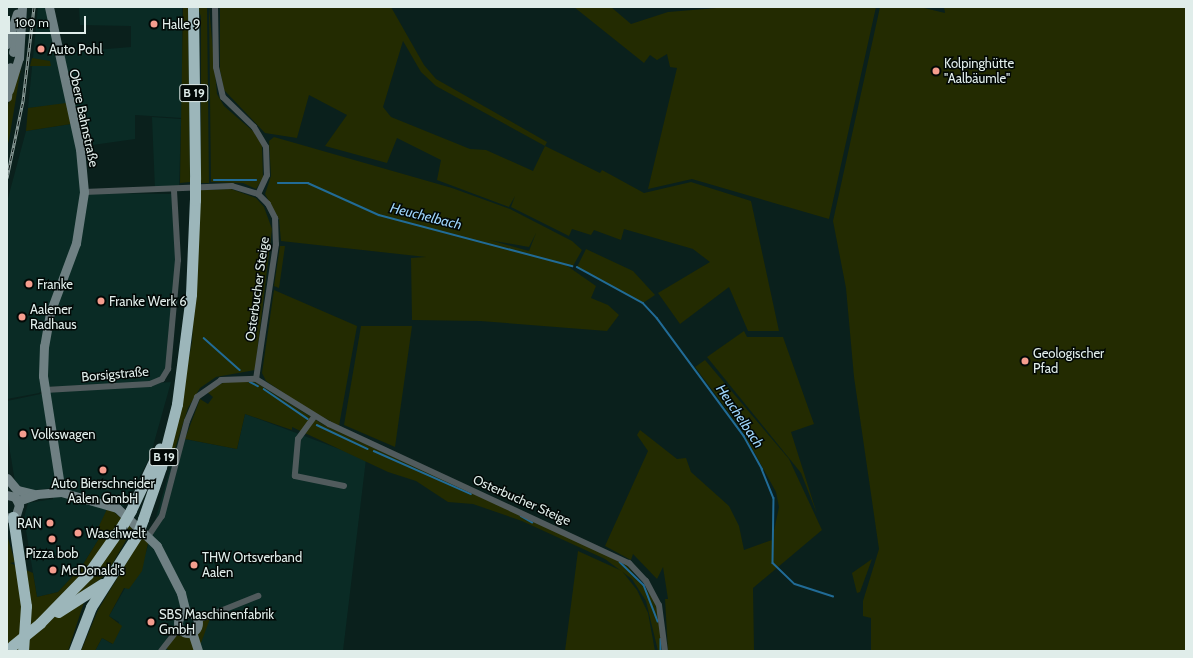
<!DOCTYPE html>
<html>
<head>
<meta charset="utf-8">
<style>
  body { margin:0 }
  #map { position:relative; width:1193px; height:658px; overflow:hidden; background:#0a201c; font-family:Cabin,sans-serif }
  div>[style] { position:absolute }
  .built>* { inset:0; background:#0a2b25 }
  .green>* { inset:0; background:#232b01 }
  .stream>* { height:1.5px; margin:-0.75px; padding:0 0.75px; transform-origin:0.75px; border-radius:0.75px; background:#216b96 }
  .street>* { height:6px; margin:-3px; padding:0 3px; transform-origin:3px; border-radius:3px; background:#515b5d }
  .secondary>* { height:9px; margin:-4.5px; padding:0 4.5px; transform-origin:4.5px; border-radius:4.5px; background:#6f8083 }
  .secondary>.ring { margin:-4.5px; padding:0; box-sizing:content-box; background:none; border:9px solid #6f8083; border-radius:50% }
  .highway>* { height:11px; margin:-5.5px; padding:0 5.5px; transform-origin:5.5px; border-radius:5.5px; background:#9cb6ba }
  .rail>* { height:3px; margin-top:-1.5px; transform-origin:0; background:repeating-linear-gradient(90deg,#020806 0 4.5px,#8e9e9b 0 9px); box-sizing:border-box; border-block:1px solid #8e9e9b }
  .highway-bridge>* { height:11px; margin:-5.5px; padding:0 5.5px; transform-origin:5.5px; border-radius:5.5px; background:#9cb6ba }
  .dots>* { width:11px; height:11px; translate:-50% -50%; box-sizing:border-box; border:2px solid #020806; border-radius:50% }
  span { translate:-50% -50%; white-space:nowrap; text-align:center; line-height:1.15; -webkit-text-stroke:3px #020806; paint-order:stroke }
  .shield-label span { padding:1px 3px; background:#020806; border:1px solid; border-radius:3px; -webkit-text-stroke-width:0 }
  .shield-label { font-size:12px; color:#e0edea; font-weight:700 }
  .poi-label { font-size:13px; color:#e0edea }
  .left { translate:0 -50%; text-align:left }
  .right { translate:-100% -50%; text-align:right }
  .street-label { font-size:13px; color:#e0edea }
  .water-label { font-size:14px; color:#9ed4fa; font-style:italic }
  .frame { position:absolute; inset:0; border:8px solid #e0edea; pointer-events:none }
  .scale { position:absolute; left:8px; top:16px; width:78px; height:18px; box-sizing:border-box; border:2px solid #e0edea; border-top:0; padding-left:5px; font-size:12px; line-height:14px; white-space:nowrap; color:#e0edea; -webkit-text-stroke:3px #020806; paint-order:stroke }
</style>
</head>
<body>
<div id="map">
  <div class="built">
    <div style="clip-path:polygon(38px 7px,52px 7px,59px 53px,131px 47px,131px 26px,80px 25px,79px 7px,182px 7px,182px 118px,135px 115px,135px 139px,78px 147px,83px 193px,172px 194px,178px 290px,166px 369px,161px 377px,150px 382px,48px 387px,39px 393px,7px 399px,7px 202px,26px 131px,71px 124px,66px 104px,28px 108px)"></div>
    <div style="clip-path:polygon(152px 117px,181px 119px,179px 187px,155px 189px)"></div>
    <div style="clip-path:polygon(171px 382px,150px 457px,123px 507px,99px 526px,100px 537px,82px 566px,58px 592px,37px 597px,24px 518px,28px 503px,53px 499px,52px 488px,27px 491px,15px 482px,7px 433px,7px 401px,50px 392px)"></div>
    <div style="clip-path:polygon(245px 414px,366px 459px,343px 651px,95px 651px,102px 638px,112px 644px,119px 622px,109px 616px,146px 552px,179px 438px,237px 449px)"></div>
  </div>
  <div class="green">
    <div style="clip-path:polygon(183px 7px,188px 7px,190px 182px,180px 183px)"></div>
    <div style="clip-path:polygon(198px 7px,207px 7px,209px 183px,201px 183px,201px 17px)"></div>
    <div style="clip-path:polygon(209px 7px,217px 94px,224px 106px,254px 132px,262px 146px,263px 178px,256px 189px,243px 183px,211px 182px)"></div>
    <div style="clip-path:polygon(evenodd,220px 7px,391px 7px,424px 65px,436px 79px,547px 142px,545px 146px,600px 173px,602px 170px,644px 193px,691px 182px,751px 201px,779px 331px,748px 331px,729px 287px,680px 324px,658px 293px,710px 262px,693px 249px,624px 229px,621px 240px,594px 230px,591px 235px,572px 229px,569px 236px,511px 207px,515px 196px,509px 207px,437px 180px,441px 160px,397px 138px,387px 163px,325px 146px,347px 115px,309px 95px,297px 138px,265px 133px,224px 90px,220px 70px,220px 7px,403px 41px,421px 72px,436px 86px,545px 146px,533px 171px,486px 150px,470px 149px,391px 117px,383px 107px,403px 41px)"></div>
    <div style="clip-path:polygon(574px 7px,611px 7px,631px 24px,668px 12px,729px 7px,876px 7px,829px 219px,692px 179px,648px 189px,677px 68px,670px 67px,667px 54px,657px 60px,650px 55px,644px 63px)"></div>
    <div style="clip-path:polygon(880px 7px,920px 7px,945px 13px,944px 7px,1186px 7px,1186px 651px,871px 651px,871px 618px,863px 616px,863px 601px,879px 549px,854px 377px,846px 288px,833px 221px)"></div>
    <div style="clip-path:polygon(23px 56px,9px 140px,7px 147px,7px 108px)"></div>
    <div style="clip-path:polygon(32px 58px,50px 61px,51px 66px,30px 66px)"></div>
    <div style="clip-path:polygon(66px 103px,71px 124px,26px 131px,28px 108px)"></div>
    <div style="clip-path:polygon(evenodd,274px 137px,452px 188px,510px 209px,572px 241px,582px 250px,573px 266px,563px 263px,596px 286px,591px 298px,608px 305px,619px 315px,607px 331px,480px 321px,412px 320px,411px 258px,426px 257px,281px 241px,279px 219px,265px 194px,271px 176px,269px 141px,274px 137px,536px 233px,529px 251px,489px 240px,529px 247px,536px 233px)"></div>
    <div style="clip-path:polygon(231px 189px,256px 198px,264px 207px,272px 229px,255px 370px,216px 377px,200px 388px,188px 408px,171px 461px,168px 461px,192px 342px,201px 190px)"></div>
    <div style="clip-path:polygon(280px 246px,285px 246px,279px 288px,274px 286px)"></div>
    <div style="clip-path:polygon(586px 249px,633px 271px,655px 295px,643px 303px,577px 267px)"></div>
    <div style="clip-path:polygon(274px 290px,357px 326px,339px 426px,303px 406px,266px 381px,262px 373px)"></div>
    <div style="clip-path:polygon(361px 326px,412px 326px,395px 447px,344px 425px)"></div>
    <div style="clip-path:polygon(744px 331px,747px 337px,783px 337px,814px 424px,791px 432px,817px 514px,801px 473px,707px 357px)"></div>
    <div style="clip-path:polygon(705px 360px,789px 459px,822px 530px,753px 588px,754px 651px,668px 651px,665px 599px,668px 599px,663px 567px,657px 579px,633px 554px,631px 560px,605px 546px,648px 451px,637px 435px,640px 430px,677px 459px,686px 458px,691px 472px,729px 506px,739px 526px,744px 550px,772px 540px,779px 507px,776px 492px,742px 430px,695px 367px)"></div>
    <div style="clip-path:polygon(227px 381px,253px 381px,324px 425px,626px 564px,653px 598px,661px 621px,663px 651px,658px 651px,646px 601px,632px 579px,605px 559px,522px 521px,473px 504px,448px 502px,416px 481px,388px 472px,292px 427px,292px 430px,245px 414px,237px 449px,185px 439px,200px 399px,208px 404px,213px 397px,206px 391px)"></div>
    <div style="clip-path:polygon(108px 507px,133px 528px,106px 575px,89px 587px,68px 651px,7px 651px,7px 535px,15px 562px,10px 563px,33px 573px,37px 597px,58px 592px,82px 566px,100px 537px,99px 526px)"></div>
    <div style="clip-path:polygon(142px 537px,148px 543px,142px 571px,129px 589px,124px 588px,109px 616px,122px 626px,113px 644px,102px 638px,95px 651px,81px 651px,98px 610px)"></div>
    <div style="clip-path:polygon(578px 551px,622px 571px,637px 590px,648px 613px,655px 651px,565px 651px)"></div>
    <div style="clip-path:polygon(872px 559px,860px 592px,857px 593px,852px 573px)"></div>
    <div style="clip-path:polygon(211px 616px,198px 651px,170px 651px,164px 647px,180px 627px,185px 632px,195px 630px,198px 620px)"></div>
  </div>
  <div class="stream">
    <div style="left:214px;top:180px;width:42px"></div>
    <div style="left:278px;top:183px;width:30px"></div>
    <div style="left:308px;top:183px;width:78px;rotate:24.3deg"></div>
    <div style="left:379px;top:215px;width:200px;rotate:14.8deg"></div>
    <div style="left:577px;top:267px;width:75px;rotate:28.6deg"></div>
    <div style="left:643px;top:303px;width:21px;rotate:47deg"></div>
    <div style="left:657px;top:318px;width:147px;rotate:53.6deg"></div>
    <div style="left:744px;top:436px;width:38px;rotate:61deg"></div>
    <div style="left:762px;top:469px;width:31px;rotate:68deg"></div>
    <div style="left:774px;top:498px;width:65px;rotate:90.9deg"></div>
    <div style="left:773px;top:563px;width:30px;rotate:44deg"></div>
    <div style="left:795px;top:584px;width:40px;rotate:18deg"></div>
    <div style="left:204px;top:338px;width:48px;rotate:41.6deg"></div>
    <div style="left:250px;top:382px;width:9px;rotate:27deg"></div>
    <div style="left:264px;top:389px;width:53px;rotate:34.3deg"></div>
    <div style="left:317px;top:425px;width:56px;rotate:25.2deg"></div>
    <div style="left:374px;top:451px;width:106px;rotate:23.9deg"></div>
    <div style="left:521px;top:516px;width:13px;rotate:29deg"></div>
    <div style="left:620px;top:562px;width:33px;rotate:44deg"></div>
    <div style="left:644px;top:585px;width:39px;rotate:69deg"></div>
    <div style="left:661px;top:639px;width:12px;rotate:90deg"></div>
  </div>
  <div class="street">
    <div style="left:215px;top:7px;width:60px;rotate:89deg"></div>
    <div style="left:216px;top:67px;width:31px;rotate:77deg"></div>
    <div style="left:223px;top:97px;width:43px;rotate:44.1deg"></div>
    <div style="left:254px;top:127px;width:23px;rotate:59deg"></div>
    <div style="left:266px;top:147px;width:28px;rotate:88deg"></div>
    <div style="left:267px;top:175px;width:21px;rotate:115deg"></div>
    <div style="left:84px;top:192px;width:148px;rotate:-2.3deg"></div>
    <div style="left:232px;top:186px;width:27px;rotate:17deg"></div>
    <div style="left:258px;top:194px;width:14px;rotate:45deg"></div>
    <div style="left:268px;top:204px;width:16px;rotate:63deg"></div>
    <div style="left:275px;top:218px;width:26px;rotate:88deg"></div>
    <div style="left:276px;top:244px;width:136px;rotate:98.4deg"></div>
    <div style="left:45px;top:390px;width:105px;rotate:-3.3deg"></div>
    <div style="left:150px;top:384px;width:13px;rotate:-23deg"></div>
    <div style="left:162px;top:379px;width:12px;rotate:-59deg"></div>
    <div style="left:168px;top:369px;width:109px;rotate:-84.8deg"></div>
    <div style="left:178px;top:260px;width:70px;rotate:-93.3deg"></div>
    <div style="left:314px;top:417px;width:27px;rotate:126deg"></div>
    <div style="left:298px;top:439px;width:37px;rotate:95deg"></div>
    <div style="left:295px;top:476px;width:50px;rotate:11.5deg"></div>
    <div style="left:149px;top:535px;width:23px;rotate:-56deg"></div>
    <div style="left:162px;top:516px;width:98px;rotate:-75.3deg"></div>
    <div style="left:187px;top:421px;width:26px;rotate:-67deg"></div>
    <div style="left:197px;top:397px;width:29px;rotate:-35deg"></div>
    <div style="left:221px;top:380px;width:35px;rotate:-2deg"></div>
    <div style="left:256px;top:379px;width:86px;rotate:31.7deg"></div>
    <div style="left:329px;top:424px;width:331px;rotate:24.9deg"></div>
    <div style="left:629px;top:563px;width:25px;rotate:47deg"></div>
    <div style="left:646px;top:581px;width:27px;rotate:62deg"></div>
    <div style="left:659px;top:605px;width:46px;rotate:82.6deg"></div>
    <div style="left:198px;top:620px;width:65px;rotate:-21.8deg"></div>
    <div style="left:161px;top:651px;width:31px;rotate:-52deg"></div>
  </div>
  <div class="secondary">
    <div style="left:49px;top:7px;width:145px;rotate:77.7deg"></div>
    <div style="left:80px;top:149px;width:43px;rotate:84.7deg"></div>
    <div style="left:84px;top:192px;width:52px;rotate:98.9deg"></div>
    <div style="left:76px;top:243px;width:75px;rotate:110.4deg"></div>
    <div style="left:50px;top:313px;width:34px;rotate:100deg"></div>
    <div style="left:44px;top:346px;width:30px;rotate:92deg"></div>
    <div style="left:43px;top:376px;width:117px;rotate:81.2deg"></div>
    <div style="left:7px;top:44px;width:32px;rotate:-72deg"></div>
    <div style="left:13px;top:52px;width:16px;rotate:-76deg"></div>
    <div style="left:9px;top:90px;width:34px;rotate:-73deg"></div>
    <div style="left:19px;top:58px;width:51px;rotate:-86.6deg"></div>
    <div style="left:7px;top:97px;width:30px;rotate:-84deg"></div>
    <div style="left:7px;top:478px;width:16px;rotate:50deg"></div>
    <div style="left:17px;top:490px;width:17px;rotate:13deg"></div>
    <div style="left:7px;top:495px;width:8px;rotate:14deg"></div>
    <div style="left:15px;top:497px;width:9px;rotate:63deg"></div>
    <div style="left:19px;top:505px;width:10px;rotate:107deg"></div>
    <div style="left:16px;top:515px;width:9px;rotate:162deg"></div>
    <div style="left:18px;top:501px;width:20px;rotate:-20deg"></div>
    <div style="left:37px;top:494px;width:24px;rotate:-5deg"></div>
    <div style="left:61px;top:492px;width:58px;rotate:15.9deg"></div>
    <div style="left:117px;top:508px;width:55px;rotate:43.5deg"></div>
    <div style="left:157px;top:546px;width:53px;rotate:62.9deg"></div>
    <div style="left:181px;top:593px;width:21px;rotate:76deg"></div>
    <div class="ring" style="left:178px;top:613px;width:11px;height:11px"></div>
    <div style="left:192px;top:632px;width:20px;rotate:72deg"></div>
  </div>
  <div class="highway">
    <div style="left:193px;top:7px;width:172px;rotate:89.3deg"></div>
    <div style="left:131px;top:510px;width:68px;rotate:-64.9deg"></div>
    <div style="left:13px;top:517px;width:90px;rotate:81.7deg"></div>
    <div style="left:26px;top:606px;width:45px;rotate:93.8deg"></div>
    <div style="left:143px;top:519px;width:55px;rotate:-70.9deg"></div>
    <div style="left:161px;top:467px;width:65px;rotate:-75.7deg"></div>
    <div style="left:177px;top:404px;width:111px;rotate:-82.7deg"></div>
    <div style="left:191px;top:294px;width:94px;rotate:-87.6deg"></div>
    <div style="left:58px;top:612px;width:52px;rotate:-32.5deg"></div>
    <div style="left:40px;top:623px;width:69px;rotate:-45.6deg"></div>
    <div style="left:88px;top:574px;width:61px;rotate:-55deg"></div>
    <div style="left:74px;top:651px;width:47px;rotate:-68.9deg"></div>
    <div style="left:91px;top:607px;width:85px;rotate:-57.4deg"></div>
  </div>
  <div class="rail">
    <div style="left:7px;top:178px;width:79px;rotate:-78.3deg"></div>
    <div style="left:23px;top:101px;width:95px;rotate:-83.3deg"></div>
  </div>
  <div class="highway-bridge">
    <div style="left:195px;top:200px;width:21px;rotate:-90deg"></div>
    <div style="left:123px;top:524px;width:16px;rotate:-60deg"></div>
    <div style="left:137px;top:535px;width:17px;rotate:-69deg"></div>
    <div style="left:12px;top:646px;width:36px;rotate:-39deg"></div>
  </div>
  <div class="dots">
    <div style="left:154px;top:24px;background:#f59d8e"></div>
    <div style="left:41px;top:49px;background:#f59d8e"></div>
    <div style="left:936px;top:71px;background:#f59d8e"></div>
    <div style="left:29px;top:284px;background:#f59d8e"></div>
    <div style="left:101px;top:301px;background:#f59d8e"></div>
    <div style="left:22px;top:317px;background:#f59d8e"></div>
    <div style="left:1025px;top:361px;background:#f59d8e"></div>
    <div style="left:23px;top:434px;background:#f59d8e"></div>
    <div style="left:103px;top:470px;background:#f59d8e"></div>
    <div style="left:50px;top:523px;background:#f59d8e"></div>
    <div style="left:78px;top:533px;background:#f59d8e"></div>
    <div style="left:52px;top:539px;background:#f59d8e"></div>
    <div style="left:194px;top:565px;background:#f59d8e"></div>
    <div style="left:53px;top:570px;background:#f59d8e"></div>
    <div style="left:151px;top:622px;background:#f59d8e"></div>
  </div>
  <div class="shield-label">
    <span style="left:194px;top:93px">B 19</span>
    <span style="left:164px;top:457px">B 19</span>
  </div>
  <div class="poi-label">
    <span class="left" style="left:162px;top:24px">Halle 9</span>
    <span class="left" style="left:49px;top:49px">Auto Pohl</span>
    <span class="left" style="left:944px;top:71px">Kolpinghütte<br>"Aalbäumle"</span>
    <span class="left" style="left:37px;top:284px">Franke</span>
    <span class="left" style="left:109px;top:301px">Franke Werk 6</span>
    <span class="left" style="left:30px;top:317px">Aalener<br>Radhaus</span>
    <span class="left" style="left:1033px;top:361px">Geologischer<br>Pfad</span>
    <span class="left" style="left:31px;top:434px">Volkswagen</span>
    <span style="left:103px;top:491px">Auto Bierschneider<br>Aalen GmbH</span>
    <span class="right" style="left:42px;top:523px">RAN</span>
    <span class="left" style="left:86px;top:533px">Waschwelt</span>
    <span style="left:52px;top:553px">Pizza bob</span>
    <span class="left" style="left:202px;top:565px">THW Ortsverband<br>Aalen</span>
    <span class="left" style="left:61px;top:570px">McDonald's</span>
    <span class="left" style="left:159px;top:622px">SBS Maschinenfabrik<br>GmbH</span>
  </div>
  <div class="street-label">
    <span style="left:84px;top:118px;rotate:78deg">Obere Bahnstraße</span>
    <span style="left:257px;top:289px;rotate:-82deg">Osterbucher Steige</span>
    <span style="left:115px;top:374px;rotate:-5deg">Borsigstraße</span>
    <span style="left:522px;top:500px;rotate:24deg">Osterbucher Steige</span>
  </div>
  <div class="water-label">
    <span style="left:426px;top:216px;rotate:14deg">Heuchelbach</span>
    <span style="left:740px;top:416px;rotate:56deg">Heuchelbach</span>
  </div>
  <div class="frame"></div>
  <div class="scale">100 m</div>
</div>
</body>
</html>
